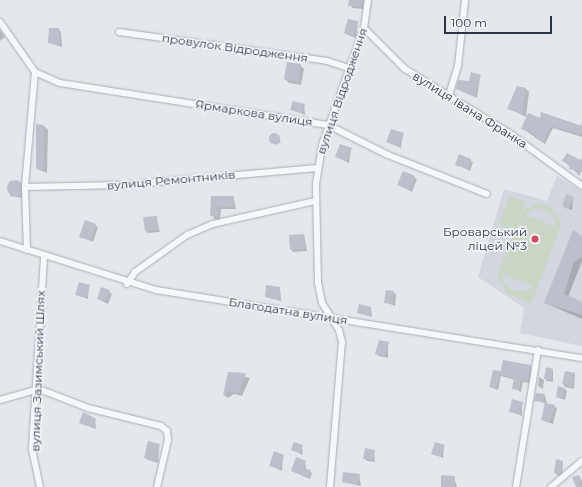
<!DOCTYPE html>
<html>
<head>
<meta charset="utf-8">
<style>
  body { margin:0 }
  #map { position:relative; width:582px; height:487px; overflow:hidden; background:#e4e7ec; font-family:Montserrat,sans-serif }
  div>[style] { position:absolute }
  .built>* { inset:0; background:#d2d6de }
  .green>* { inset:0; background:#c9d6c5 }
  .shadow>* { inset:0; background:#0003 }
  .building>* { inset:0; background:#bbc0ca }
  .round { border-radius:50% }
  .roads { filter:drop-shadow(0 0 1px #a9aeb7) drop-shadow(0 0 1px #a9aeb7) }
  .street>* { height:6px; margin:-3px; padding:0 3px; transform-origin:3px; border-radius:3px; background:#f7f8fa }
  .dots>* { width:11px; height:11px; translate:-50% -50%; box-sizing:border-box; border:2px solid #f4f6f9; border-radius:50% }
  span { translate:-50% -50%; white-space:nowrap; text-align:center; line-height:1.15; -webkit-text-stroke:3px #f4f6f9; paint-order:stroke }
  .street-label { font-size:12px; color:#2b3445 }
  .poi-label { font-size:12px; color:#2b3445 }
  .right { translate:-100% -50%; text-align:right }
  .scale { position:absolute; left:444px; top:16px; width:108px; height:18px; box-sizing:border-box; border:2px solid #2b3445; border-top:0; padding-left:5px; font-size:12px; line-height:14px; white-space:nowrap; color:#2b3445; -webkit-text-stroke:3px #f4f6f9; paint-order:stroke }
</style>
</head>
<body>
<div id="map">
  <div class="built">
    <div style="clip-path:polygon(557px 176px,582px 191px,582px 346px,520px 333px,524px 308px,478px 277px,504px 189px,547px 201px)"></div>
  </div>
  <div class="green">
    <div style="clip-path:polygon(evenodd,510px 196px,525px 202px,522px 211px,538px 203px,551px 207px,562px 223px,531px 304px,507px 293px,497px 277px,514px 231px,499px 224px,510px 196px,539px 208px,553px 215px,556px 227px,525px 215px,502px 274px,523px 217px,532px 210px,539px 208px,510px 196px,502px 274px,533px 286px,525px 291px,513px 291px,504px 283px,502px 274px)"></div>
  </div>
  <div class="shadow">
    <div style="clip-path:polygon(350px 0,364px 0,363px 9px,352px 8px)"></div>
    <div style="clip-path:polygon(358px 22px,356px 38px,348px 35px,345px 33px)"></div>
    <div style="clip-path:polygon(58px 29px,61px 32px,62px 47px,49px 43px)"></div>
    <div style="clip-path:polygon(0 30px,5px 37px,0 41px)"></div>
    <div style="clip-path:polygon(300px 65px,304px 69px,301px 85px,289px 83px,285px 79px)"></div>
    <div style="clip-path:polygon(480px 76px,477px 98px,457px 88px)"></div>
    <div style="clip-path:polygon(526px 89px,529px 92px,526px 117px,508px 108px)"></div>
    <div style="clip-path:polygon(304px 104px,305px 115px,292px 110px)"></div>
    <div style="clip-path:polygon(540px 119px,580px 126px,582px 123px,582px 137px,553px 128px,545px 144px,523px 129px)"></div>
    <div style="clip-path:polygon(44px 126px,48px 130px,47px 173px,37px 169px)"></div>
    <div style="clip-path:polygon(275px 134px,281px 142px,276px 145px,270px 137px)"></div>
    <div style="clip-path:polygon(403px 134px,401px 148px,387px 142px)"></div>
    <div style="clip-path:polygon(351px 149px,349px 163px,337px 157px)"></div>
    <div style="clip-path:polygon(459px 155px,473px 162px,470px 171px,456px 164px)"></div>
    <div style="clip-path:polygon(582px 158px,580px 176px,564px 161px,579px 161px)"></div>
    <div style="clip-path:polygon(403px 172px,417px 179px,412px 192px,399px 185px)"></div>
    <div style="clip-path:polygon(10px 181px,23px 184px,23px 198px,10px 196px)"></div>
    <div style="clip-path:polygon(212px 197px,233px 197px,236px 209px,221px 209px,220px 219px,214px 219px)"></div>
    <div style="clip-path:polygon(573px 198px,572px 210px,566px 208px,563px 206px)"></div>
    <div style="clip-path:polygon(156px 217px,160px 232px,148px 233px,146px 231px)"></div>
    <div style="clip-path:polygon(86px 221px,98px 227px,93px 242px,81px 236px)"></div>
    <div style="clip-path:polygon(304px 235px,307px 251px,293px 252px,291px 249px)"></div>
    <div style="clip-path:polygon(582px 236px,582px 261px,568px 297px,582px 303px,582px 319px,545px 303px)"></div>
    <div style="clip-path:polygon(89px 286px,88px 299px,76px 294px)"></div>
    <div style="clip-path:polygon(102px 288px,112px 294px,108px 304px,98px 299px)"></div>
    <div style="clip-path:polygon(280px 288px,281px 301px,266px 297px)"></div>
    <div style="clip-path:polygon(386px 291px,396px 294px,395px 306px,385px 302px)"></div>
    <div style="clip-path:polygon(371px 307px,372px 317px,358px 313px)"></div>
    <div style="clip-path:polygon(388px 343px,388px 358px,379px 356px,377px 354px)"></div>
    <div style="clip-path:polygon(531px 365px,531px 383px,523px 382px,521px 392px,513px 388px,515px 380px,501px 376px,498px 390px,491px 387px,499px 372px)"></div>
    <div style="clip-path:polygon(553px 370px,553px 382px,547px 381px,545px 378px)"></div>
    <div style="clip-path:polygon(229px 373px,250px 378px,242px 396px,234px 394px,228px 398px,224px 395px)"></div>
    <div style="clip-path:polygon(575px 374px,574px 389px,565px 387px,563px 384px)"></div>
    <div style="clip-path:polygon(539px 377px,544px 380px,543px 389px,538px 386px)"></div>
    <div style="clip-path:polygon(564px 388px,567px 391px,565px 400px,557px 397px)"></div>
    <div style="clip-path:polygon(537px 394px,545px 395px,547px 404px,557px 408px,553px 424px,542px 420px,546px 404px,536px 400px)"></div>
    <div style="clip-path:polygon(522px 403px,522px 416px,510px 411px)"></div>
    <div style="clip-path:polygon(95px 420px,96px 429px,80px 423px)"></div>
    <div style="clip-path:polygon(159px 445px,158px 463px,148px 460px,145px 458px)"></div>
    <div style="clip-path:polygon(302px 446px,303px 455px,292px 450px)"></div>
    <div style="clip-path:polygon(444px 446px,443px 458px,433px 453px)"></div>
    <div style="clip-path:polygon(374px 451px,375px 462px,367px 461px,364px 458px)"></div>
    <div style="clip-path:polygon(283px 455px,282px 471px,271px 466px)"></div>
    <div style="clip-path:polygon(563px 461px,562px 476px,557px 475px,555px 472px)"></div>
    <div style="clip-path:polygon(305px 462px,306px 469px,312px 473px,310px 479px,292px 471px)"></div>
    <div style="clip-path:polygon(359px 475px,361px 486px,343px 482px)"></div>
    <div style="clip-path:polygon(579px 476px,582px 481px,582px 487px,577px 487px)"></div>
    <div style="clip-path:polygon(454px 477px,457px 487px,442px 487px)"></div>
  </div>
  <div class="building">
    <div style="clip-path:polygon(349px 0,362px 0,361px 7px,348px 6px)"></div>
    <div style="clip-path:polygon(348px 19px,358px 21px,354px 36px,344px 33px)"></div>
    <div style="clip-path:polygon(49px 28px,59px 28px,60px 45px,48px 43px)"></div>
    <div style="clip-path:polygon(287px 62px,301px 64px,298px 82px,284px 79px)"></div>
    <div style="clip-path:polygon(471px 72px,481px 75px,475px 97px,456px 89px,458px 80px,469px 81px)"></div>
    <div style="clip-path:polygon(517px 86px,526px 88px,522px 114px,507px 109px)"></div>
    <div style="clip-path:polygon(293px 101px,305px 104px,302px 113px,290px 110px)"></div>
    <div style="clip-path:polygon(541px 112px,582px 126px,582px 135px,551px 126px,543px 142px,535px 138px,536px 135px,521px 129px,528px 113px,540px 118px)"></div>
    <div style="clip-path:polygon(36px 124px,44px 125px,44px 169px,36px 169px)"></div>
    <div style="clip-path:polygon(391px 129px,404px 133px,399px 146px,386px 142px)"></div>
    <div class="round" style="left:268.5px;top:132.5px;width:11px;height:11px"></div>
    <div style="clip-path:polygon(340px 144px,352px 148px,347px 161px,335px 157px)"></div>
    <div style="clip-path:polygon(567px 153px,582px 161px,582px 172px,569px 169px,570px 165px,562px 161px)"></div>
    <div style="clip-path:polygon(459px 154px,471px 159px,468px 169px,455px 165px)"></div>
    <div style="clip-path:polygon(403px 171px,415px 176px,410px 190px,397px 185px)"></div>
    <div class="round" style="left:7px;top:180px;width:16px;height:16px"></div>
    <div style="clip-path:polygon(566px 194px,574px 197px,569px 209px,562px 206px)"></div>
    <div style="clip-path:polygon(211px 196px,234px 196px,233px 207px,218px 207px,218px 217px,210px 216px)"></div>
    <div style="clip-path:polygon(157px 216px,158px 230px,145px 231px,143px 217px)"></div>
    <div style="clip-path:polygon(85px 220px,96px 224px,91px 241px,79px 237px)"></div>
    <div style="clip-path:polygon(573px 230px,582px 236px,582px 257px,574px 262px,564px 294px,582px 302px,582px 315px,544px 303px)"></div>
    <div style="clip-path:polygon(304px 234px,305px 249px,290px 250px,289px 235px)"></div>
    <div style="clip-path:polygon(79px 282px,90px 285px,86px 298px,75px 295px)"></div>
    <div style="clip-path:polygon(266px 285px,280px 287px,279px 299px,265px 297px)"></div>
    <div style="clip-path:polygon(101px 287px,110px 290px,106px 302px,97px 299px)"></div>
    <div style="clip-path:polygon(386px 290px,394px 291px,393px 304px,384px 303px)"></div>
    <div style="clip-path:polygon(359px 304px,371px 307px,370px 316px,357px 313px)"></div>
    <div style="clip-path:polygon(379px 340px,389px 342px,385px 356px,375px 354px)"></div>
    <div style="clip-path:polygon(503px 360px,531px 365px,528px 381px,521px 380px,519px 390px,512px 389px,514px 378px,500px 375px)"></div>
    <div style="clip-path:polygon(546px 367px,553px 369px,551px 380px,544px 379px)"></div>
    <div style="clip-path:polygon(493px 370px,500px 371px,496px 389px,489px 387px)"></div>
    <div style="clip-path:polygon(565px 371px,575px 373px,572px 387px,562px 384px)"></div>
    <div style="clip-path:polygon(228px 372px,246px 373px,238px 393px,229px 391px,223px 395px)"></div>
    <div style="clip-path:polygon(558px 386px,565px 388px,562px 399px,556px 397px)"></div>
    <div style="clip-path:polygon(536px 393px,545px 394px,544px 402px,534px 401px)"></div>
    <div style="clip-path:polygon(512px 399px,523px 402px,520px 414px,509px 412px)"></div>
    <div style="clip-path:polygon(545px 403px,555px 405px,550px 423px,541px 420px)"></div>
    <div style="clip-path:polygon(83px 412px,96px 419px,93px 428px,79px 423px)"></div>
    <div style="clip-path:polygon(148px 441px,160px 444px,156px 461px,144px 458px)"></div>
    <div style="clip-path:polygon(294px 442px,303px 445px,300px 453px,291px 450px)"></div>
    <div style="clip-path:polygon(435px 442px,445px 445px,441px 457px,431px 454px)"></div>
    <div style="clip-path:polygon(365px 448px,375px 450px,373px 460px,363px 459px)"></div>
    <div style="clip-path:polygon(274px 451px,284px 455px,279px 469px,269px 466px)"></div>
    <div style="clip-path:polygon(296px 457px,306px 461px,303px 468px,311px 470px,308px 477px,291px 471px)"></div>
    <div style="clip-path:polygon(556px 459px,563px 461px,560px 474px,554px 473px)"></div>
    <div style="clip-path:polygon(343px 472px,360px 474px,358px 484px,342px 482px)"></div>
    <div style="clip-path:polygon(441px 475px,455px 476px,455px 487px,441px 487px)"></div>
    <div style="clip-path:polygon(579px 475px,582px 487px,576px 487px,572px 477px)"></div>
  </div>
  <div class="roads">
    <div class="street">
      <div style="left:0;top:22px;width:61px;rotate:55deg"></div>
      <div style="left:35px;top:72px;width:115px;rotate:95deg"></div>
      <div style="left:25px;top:187px;width:63px;rotate:88.2deg"></div>
      <div style="left:364px;top:28px;width:58px;rotate:45deg"></div>
      <div style="left:405px;top:69px;width:122px;rotate:31.6deg"></div>
      <div style="left:509px;top:133px;width:90px;rotate:36deg"></div>
      <div style="left:119px;top:32px;width:210px;rotate:7.9deg"></div>
      <div style="left:327px;top:61px;width:23px;rotate:18deg"></div>
      <div style="left:35px;top:72px;width:27px;rotate:24deg"></div>
      <div style="left:60px;top:83px;width:271px;rotate:8.9deg"></div>
      <div style="left:328px;top:125px;width:67px;rotate:26.6deg"></div>
      <div style="left:388px;top:155px;width:106px;rotate:21.5deg"></div>
      <div style="left:449px;top:95px;width:30px;rotate:-73deg"></div>
      <div style="left:458px;top:66px;width:66px;rotate:-83.9deg"></div>
      <div style="left:25px;top:187px;width:98px;rotate:-1.2deg"></div>
      <div style="left:123px;top:185px;width:195px;rotate:-5deg"></div>
      <div style="left:0;top:241px;width:164px;rotate:17.4deg"></div>
      <div style="left:156px;top:290px;width:431px;rotate:9.1deg"></div>
      <div style="left:127px;top:284px;width:14px;rotate:-56deg"></div>
      <div style="left:135px;top:272px;width:64px;rotate:-35.4deg"></div>
      <div style="left:187px;top:235px;width:28px;rotate:-23deg"></div>
      <div style="left:213px;top:224px;width:105px;rotate:-12.7deg"></div>
      <div style="left:0;top:400px;width:41px;rotate:-15.8deg"></div>
      <div style="left:39px;top:389px;width:53px;rotate:21.2deg"></div>
      <div style="left:88px;top:408px;width:75px;rotate:13.9deg"></div>
      <div style="left:161px;top:426px;width:8px;rotate:40deg"></div>
      <div style="left:167px;top:431px;width:9px;rotate:84deg"></div>
      <div style="left:168px;top:440px;width:48px;rotate:103.2deg"></div>
      <div style="left:40px;top:487px;width:40px;rotate:-102deg"></div>
      <div style="left:32px;top:448px;width:193px;rotate:-86.4deg"></div>
      <div style="left:330px;top:487px;width:145px;rotate:-85.3deg"></div>
      <div style="left:342px;top:342px;width:12px;rotate:-104deg"></div>
      <div style="left:339px;top:330px;width:32px;rotate:-122deg"></div>
      <div style="left:322px;top:303px;width:20px;rotate:-101deg"></div>
      <div style="left:318px;top:283px;width:99px;rotate:-91.2deg"></div>
      <div style="left:316px;top:184px;width:39px;rotate:-81deg"></div>
      <div style="left:322px;top:145px;width:124px;rotate:-70.3deg"></div>
      <div style="left:364px;top:28px;width:28px;rotate:-82deg"></div>
      <div style="left:516px;top:487px;width:139px;rotate:-80.9deg"></div>
      <div style="left:551px;top:487px;width:40px;rotate:-40deg"></div>
    </div>
  </div>
  <div class="dots">
    <div style="left:535px;top:239px;background:#d1495b"></div>
  </div>
  <div class="street-label">
    <span style="left:235px;top:48px;rotate:8deg">провулок Відродження</span>
    <span style="left:342px;top:91px;rotate:-71deg">вулиця Відродження</span>
    <span style="left:470px;top:110px;rotate:32deg">вулиця Івана Франка</span>
    <span style="left:254px;top:113px;rotate:9deg">Ярмаркова вулиця</span>
    <span style="left:171px;top:180px;rotate:-5deg">вулиця Ремонтників</span>
    <span style="left:288px;top:311px;rotate:9deg">Благодатна вулиця</span>
    <span style="left:38px;top:371px;rotate:-88deg">вулиця Зазимський Шлях</span>
  </div>
  <div class="poi-label">
    <span class="right" style="left:527px;top:239px">Броварський<br>ліцей №3</span>
  </div>
  <div class="scale">100 m</div>
</div>
</body>
</html>
